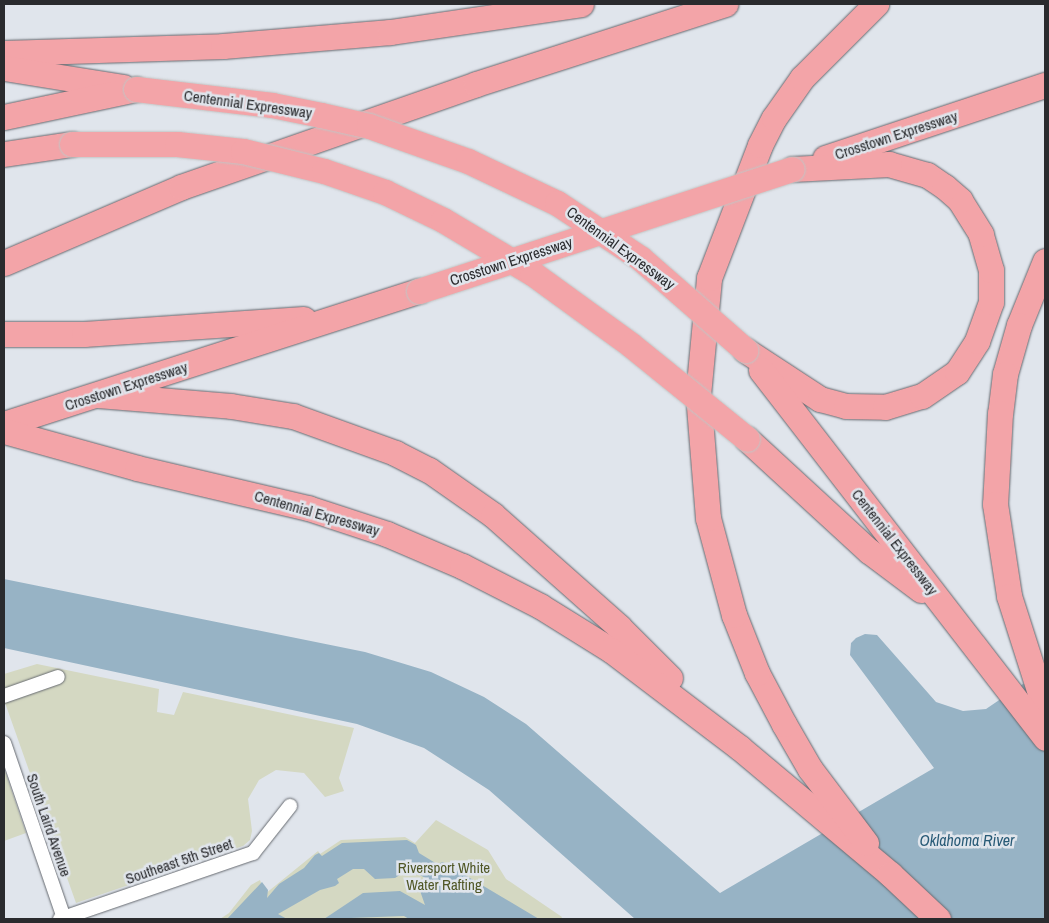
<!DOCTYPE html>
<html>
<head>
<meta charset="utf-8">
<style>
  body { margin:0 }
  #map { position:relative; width:1049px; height:923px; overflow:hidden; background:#e0e5ec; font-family:"Archivo Narrow",sans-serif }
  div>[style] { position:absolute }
  .green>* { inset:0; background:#d4d8c2 }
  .water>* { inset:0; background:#97b3c5 }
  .roads { filter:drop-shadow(0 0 1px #666a70) drop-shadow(0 0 1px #666a70) }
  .minor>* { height:14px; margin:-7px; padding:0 7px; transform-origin:7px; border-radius:7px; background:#fff }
  .motorway>* { height:25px; margin:-12.5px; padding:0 12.5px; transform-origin:12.5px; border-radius:12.5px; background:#f3a4a8 }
  .bridges { filter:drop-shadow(0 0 1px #c3c4c4) drop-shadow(0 0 1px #c3c4c4) }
  .motorway-bridge>* { height:25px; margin:-12.5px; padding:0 12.5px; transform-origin:12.5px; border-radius:12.5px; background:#f3a4a8 }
  span { translate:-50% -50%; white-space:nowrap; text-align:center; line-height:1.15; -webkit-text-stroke:5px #e0e5ec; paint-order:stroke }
  .street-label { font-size:15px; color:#2a2b2e }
  .park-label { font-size:15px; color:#505726 }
  .water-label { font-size:16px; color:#295b77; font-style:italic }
  .frame { position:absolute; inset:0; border:5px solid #2a2b2e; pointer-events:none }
</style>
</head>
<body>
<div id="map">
  <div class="green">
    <div style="clip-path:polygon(37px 664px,159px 689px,157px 712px,174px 715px,183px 692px,354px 728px,339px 778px,344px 791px,325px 797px,304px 773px,276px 770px,259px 780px,248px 799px,252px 831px,250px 840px,243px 846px,76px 903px,4px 700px,4px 674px)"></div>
    <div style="clip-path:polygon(4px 768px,26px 833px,4px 841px)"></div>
    <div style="clip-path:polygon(436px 820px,488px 850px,506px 879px,562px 917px,561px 919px,220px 919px,229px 913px,251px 885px,260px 880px,265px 894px,318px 851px,320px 854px,341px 840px,405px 837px,415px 843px)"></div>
  </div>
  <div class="water">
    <div style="clip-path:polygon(4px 579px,365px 652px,431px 672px,484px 697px,526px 724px,720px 893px,934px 768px,850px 655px,851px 643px,856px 638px,865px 634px,877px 635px,936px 702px,963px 711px,986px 709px,1045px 669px,1045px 919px,635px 919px,489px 790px,424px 748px,357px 724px,4px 648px)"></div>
    <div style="clip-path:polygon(407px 840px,416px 845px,419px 853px,437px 864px,443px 862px,539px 919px,409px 919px,404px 916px,324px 919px,363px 893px,400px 891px,425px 905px,418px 885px,430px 885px,429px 880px,409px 869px,395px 878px,375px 879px,364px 869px,353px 869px,337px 879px,339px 883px,335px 886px,320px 890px,278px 914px,287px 919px,227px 919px,262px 882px,268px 890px,267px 898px,279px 884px,304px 868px,315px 855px,319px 853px,322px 856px,342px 843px)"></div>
  </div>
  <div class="roads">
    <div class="minor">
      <div style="left:4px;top:696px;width:57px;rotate:-19.4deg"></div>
      <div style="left:4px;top:743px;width:185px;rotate:71.1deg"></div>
      <div style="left:60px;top:919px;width:204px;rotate:-18.9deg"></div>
      <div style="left:253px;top:853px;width:60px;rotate:-51.8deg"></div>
    </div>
    <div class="motorway">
      <div style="left:4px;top:53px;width:219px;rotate:-1.8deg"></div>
      <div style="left:223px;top:46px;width:168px;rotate:-4.8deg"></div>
      <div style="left:390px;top:32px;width:193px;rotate:-8.3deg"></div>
      <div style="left:4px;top:68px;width:121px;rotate:9.1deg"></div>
      <div style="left:4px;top:117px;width:135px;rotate:-12deg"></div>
      <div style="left:4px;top:154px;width:69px;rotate:-8.4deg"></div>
      <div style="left:825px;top:158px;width:232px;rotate:-18.4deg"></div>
      <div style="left:1045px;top:261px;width:69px;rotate:112.1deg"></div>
      <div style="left:1019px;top:325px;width:51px;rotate:105.9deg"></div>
      <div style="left:1005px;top:374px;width:39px;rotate:97deg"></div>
      <div style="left:1000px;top:413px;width:91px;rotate:93.1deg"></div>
      <div style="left:995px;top:504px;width:93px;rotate:81.3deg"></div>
      <div style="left:1009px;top:596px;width:119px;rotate:72.3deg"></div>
      <div style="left:4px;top:263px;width:193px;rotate:-23.2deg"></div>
      <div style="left:181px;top:187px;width:312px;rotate:-19.2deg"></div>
      <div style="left:476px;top:84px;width:262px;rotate:-17.8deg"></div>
      <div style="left:4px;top:334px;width:80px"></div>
      <div style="left:84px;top:334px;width:220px;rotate:-3.9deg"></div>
      <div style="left:745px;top:350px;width:90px;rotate:33.2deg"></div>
      <div style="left:820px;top:399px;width:27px;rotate:15deg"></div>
      <div style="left:846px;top:406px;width:39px;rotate:1deg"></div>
      <div style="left:885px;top:407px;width:39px;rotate:-17deg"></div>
      <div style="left:922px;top:396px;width:42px;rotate:-34.4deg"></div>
      <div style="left:957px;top:372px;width:37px;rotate:-57deg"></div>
      <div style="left:977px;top:341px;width:41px;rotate:-70.3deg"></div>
      <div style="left:991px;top:302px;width:32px;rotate:-90deg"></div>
      <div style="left:991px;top:270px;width:37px;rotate:-106deg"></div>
      <div style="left:981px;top:234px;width:40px;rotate:-122deg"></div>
      <div style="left:960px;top:200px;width:20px;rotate:-139deg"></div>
      <div style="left:945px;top:187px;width:22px;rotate:-146deg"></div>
      <div style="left:927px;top:175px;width:40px;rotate:-164deg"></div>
      <div style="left:889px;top:164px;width:97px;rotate:177deg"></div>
      <div style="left:761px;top:370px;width:465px;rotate:52.3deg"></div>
      <div style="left:98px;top:395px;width:133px;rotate:4.7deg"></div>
      <div style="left:231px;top:406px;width:63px;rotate:9.2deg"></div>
      <div style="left:293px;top:416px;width:109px;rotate:19.9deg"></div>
      <div style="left:395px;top:453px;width:38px;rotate:27deg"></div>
      <div style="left:429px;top:470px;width:78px;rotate:35.1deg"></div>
      <div style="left:493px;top:515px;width:169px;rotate:41.6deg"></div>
      <div style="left:619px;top:627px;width:72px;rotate:45deg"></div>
      <div style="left:4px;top:424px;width:436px;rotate:-17.8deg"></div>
      <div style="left:4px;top:431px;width:138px;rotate:15.5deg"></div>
      <div style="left:137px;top:468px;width:176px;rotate:13.2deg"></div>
      <div style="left:308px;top:508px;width:83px;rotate:18.2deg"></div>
      <div style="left:387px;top:534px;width:82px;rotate:23.1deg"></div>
      <div style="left:462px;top:566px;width:88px;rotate:27.1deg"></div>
      <div style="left:540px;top:606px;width:84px;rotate:31.8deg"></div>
      <div style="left:611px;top:650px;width:162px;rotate:37.2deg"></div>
      <div style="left:740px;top:748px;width:196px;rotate:40deg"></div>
      <div style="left:890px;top:874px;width:66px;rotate:43.2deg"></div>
      <div style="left:747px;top:439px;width:166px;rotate:42.6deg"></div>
      <div style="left:869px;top:551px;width:65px;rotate:36.9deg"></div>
      <div style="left:866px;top:843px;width:93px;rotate:-127.1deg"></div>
      <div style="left:810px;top:769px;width:52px;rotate:-120deg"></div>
      <div style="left:784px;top:724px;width:58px;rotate:-117.9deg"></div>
      <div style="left:757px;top:673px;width:62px;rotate:-111.6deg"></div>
      <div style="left:734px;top:615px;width:100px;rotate:-105deg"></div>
      <div style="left:708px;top:518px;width:123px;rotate:-94.6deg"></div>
      <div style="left:698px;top:395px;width:118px;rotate:-84.6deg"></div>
      <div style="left:709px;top:278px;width:142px;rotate:-69deg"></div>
      <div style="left:760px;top:145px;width:30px;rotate:-63deg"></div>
      <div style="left:774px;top:118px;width:49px;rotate:-55deg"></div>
      <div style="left:802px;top:78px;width:105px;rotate:-45deg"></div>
    </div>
  </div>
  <div class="bridges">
    <div class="motorway-bridge">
      <div style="left:136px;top:89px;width:137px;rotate:6.7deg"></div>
      <div style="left:272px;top:105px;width:50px;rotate:11.5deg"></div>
      <div style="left:321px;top:115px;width:49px;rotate:12.9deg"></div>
      <div style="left:369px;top:126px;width:105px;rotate:19.5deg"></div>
      <div style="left:468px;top:161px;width:98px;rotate:25.3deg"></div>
      <div style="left:557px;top:203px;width:100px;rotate:33.5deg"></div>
      <div style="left:640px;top:258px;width:140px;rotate:41.2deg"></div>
      <div style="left:72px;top:144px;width:105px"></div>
      <div style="left:177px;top:144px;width:66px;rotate:6.1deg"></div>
      <div style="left:243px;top:151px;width:83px;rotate:13.9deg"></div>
      <div style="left:324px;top:171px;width:65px;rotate:19deg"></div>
      <div style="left:385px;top:192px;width:64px;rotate:25.8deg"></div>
      <div style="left:443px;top:220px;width:104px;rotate:30.8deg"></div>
      <div style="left:532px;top:273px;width:122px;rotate:36deg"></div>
      <div style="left:631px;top:345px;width:149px;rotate:39deg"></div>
      <div style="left:419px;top:291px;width:392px;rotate:-18.1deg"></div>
    </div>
  </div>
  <div class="street-label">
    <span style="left:248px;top:104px;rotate:8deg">Centennial Expressway</span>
    <span style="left:896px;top:135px;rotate:-18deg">Crosstown Expressway</span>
    <span style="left:621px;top:248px;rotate:36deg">Centennial Expressway</span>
    <span style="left:511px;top:261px;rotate:-18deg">Crosstown Expressway</span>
    <span style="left:126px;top:386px;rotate:-18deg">Crosstown Expressway</span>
    <span style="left:317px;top:513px;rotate:16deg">Centennial Expressway</span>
    <span style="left:895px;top:542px;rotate:52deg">Centennial Expressway</span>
    <span style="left:49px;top:825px;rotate:71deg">South Laird Avenue</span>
    <span style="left:179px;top:861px;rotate:-19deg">Southeast 5th Street</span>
  </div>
  <div class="park-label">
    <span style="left:444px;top:876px">Riversport White<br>Water Rafting</span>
  </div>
  <div class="water-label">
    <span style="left:967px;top:840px">Oklahoma River</span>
  </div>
  <div class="frame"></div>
</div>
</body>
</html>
